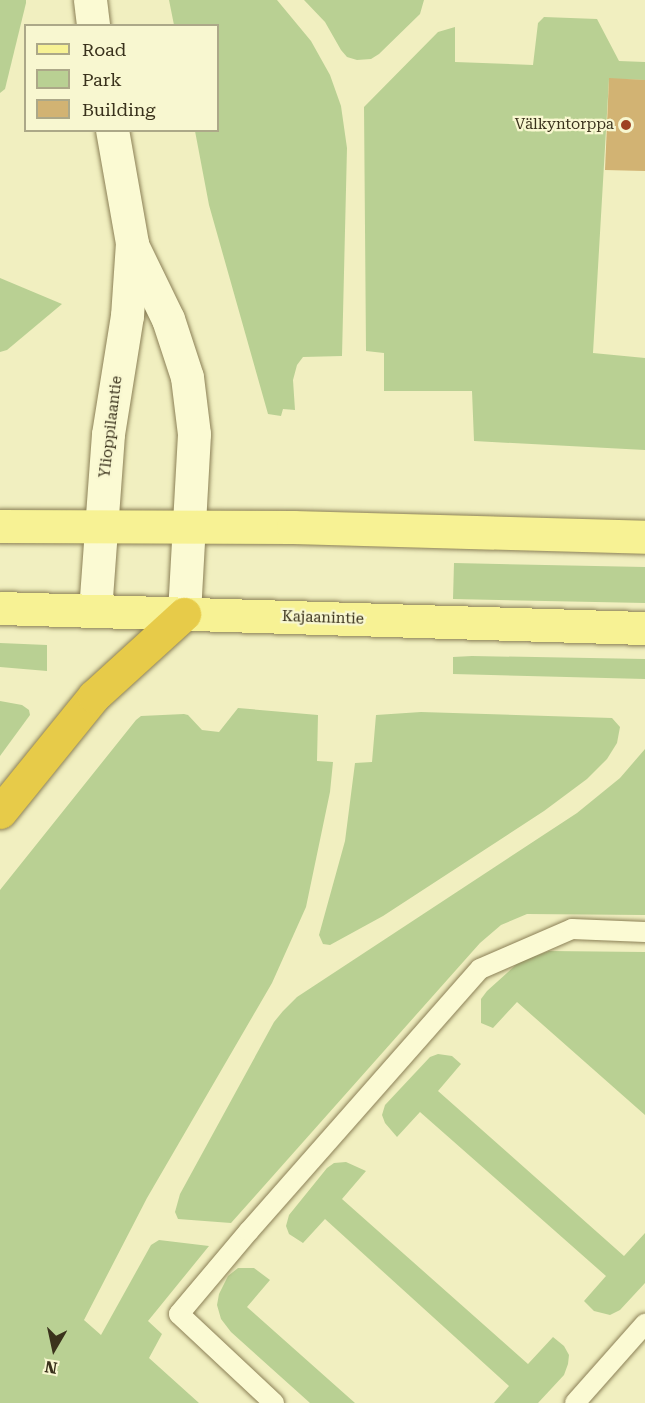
<!DOCTYPE html>
<html>
<head>
<meta charset="utf-8">
<style>
  body { margin:0 }
  #map { position:relative; width:645px; height:1403px; overflow:hidden; background:#f1efc0; font-family:"Roboto Serif",serif }
  div>[style] { position:absolute }
  .green>* { inset:0; background:#b9d093 }
  .building>* { inset:0; background:#d2b373 }
  .roads { filter:drop-shadow(0 0 2px #8b8056) drop-shadow(0 0 2px #8b8056) }
  .service>* { height:20px; margin:-10px; padding:0 10px; transform-origin:10px; border-radius:10px; background:#fbfad3 }
  .minor>* { height:33px; margin:-16.5px; padding:0 16.5px; transform-origin:16.5px; border-radius:16.5px; background:#fbfad3 }
  .primary>* { height:33px; margin:-16.5px; padding:0 16.5px; transform-origin:16.5px; border-radius:16.5px; background:#f7f294 }
  .motorway>* { height:33px; margin:-16.5px; padding:0 16.5px; transform-origin:16.5px; border-radius:16.5px; background:#e7cb49 }
  .dots>* { width:16px; height:16px; translate:-50% -50%; box-sizing:border-box; border:3px solid #f8f7d0; border-radius:50% }
  span { translate:-50% -50%; white-space:nowrap; text-align:center; line-height:1.15; -webkit-text-stroke:4.5px #f8f7d0; paint-order:stroke }
  .poi-label { font-size:15px; color:#3a321c }
  .right { translate:-100% -50%; text-align:right }
  .street-label { font-size:15px; color:#3a321c }
  .legend { position:absolute; left:24px; top:24px; width:195px; height:108px; box-sizing:border-box; background:#f8f7d0; border:2px solid #aca888; margin:0; padding:8px 10px; list-style:none; font-size:18px; color:#3a321c }
  .legend li { display:flex; align-items:center; gap:12px; height:30px }
  .legend b { width:30px; border:2px solid #aca888 }
  .north { position:absolute; left:24px; top:1319px; width:60px; height:60px; -webkit-text-stroke:4px #f8f7d0; paint-order:stroke; rotate:189deg; font-size:16px; font-weight:700; line-height:24px; text-align:center; color:#3a321c }
  .north::after { content:''; display:block; margin:auto; width:21px; height:27px; background:#3a321c; clip-path:polygon(50% 0,100% 100%,50% 72%,0 100%) }
</style>
</head>
<body>
<div id="map">
  <div class="green">
    <div style="clip-path:polygon(0 0,26px 0,26px 3px,5px 89px,0 93px)"></div>
    <div style="clip-path:polygon(169px 0,277px 0,311px 41px,330px 75px,341px 106px,347px 148px,342px 356px,303px 357px,297px 365px,293px 380px,295px 410px,283px 409px,281px 416px,268px 414px,209px 205px,195px 131px,218px 130px,218px 26px,174px 25px)"></div>
    <div style="clip-path:polygon(304px 0,424px 0,420px 14px,379px 54px,371px 59px,357px 60px,347px 57px,341px 50px,325px 22px)"></div>
    <div style="clip-path:polygon(544px 17px,597px 19px,619px 61px,645px 62px,645px 80px,609px 79px,593px 353px,645px 358px,645px 450px,474px 441px,472px 391px,384px 391px,384px 353px,366px 351px,364px 107px,438px 32px,455px 27px,455px 62px,533px 65px,538px 23px)"></div>
    <div style="clip-path:polygon(0 278px,62px 304px,7px 350px,0 352px)"></div>
    <div style="clip-path:polygon(454px 563px,645px 567px,645px 603px,453px 599px)"></div>
    <div style="clip-path:polygon(0 643px,47px 645px,47px 671px,0 667px)"></div>
    <div style="clip-path:polygon(472px 656px,645px 659px,645px 679px,453px 674px,453px 657px)"></div>
    <div style="clip-path:polygon(0 701px,22px 705px,29px 710px,30px 715px,0 756px)"></div>
    <div style="clip-path:polygon(238px 708px,318px 715px,317px 761px,333px 762px,330px 792px,306px 907px,272px 983px,147px 1198px,84px 1320px,101px 1335px,151px 1245px,159px 1240px,209px 1246px,148px 1321px,162px 1334px,149px 1358px,199px 1403px,0 1403px,0 890px,136px 720px,141px 716px,184px 714px,188px 715px,202px 730px,219px 732px)"></div>
    <div style="clip-path:polygon(421px 712px,612px 718px,620px 727px,617px 743px,607px 759px,587px 779px,544px 811px,383px 916px,330px 945px,323px 944px,319px 935px,345px 841px,355px 763px,372px 762px,376px 715px)"></div>
    <div style="clip-path:polygon(645px 749px,645px 915px,527px 914px,501px 925px,480px 943px,231px 1223px,178px 1219px,175px 1212px,180px 1194px,274px 1022px,283px 1011px,297px 997px,577px 813px,620px 778px)"></div>
    <div style="clip-path:polygon(549px 951px,645px 952px,645px 1115px,517px 1002px,493px 1028px,481px 1023px,481px 999px,487px 991px,519px 962px)"></div>
    <div style="clip-path:polygon(438px 1054px,452px 1056px,461px 1064px,438px 1091px,624px 1256px,645px 1233px,645px 1283px,620px 1310px,610px 1315px,594px 1311px,584px 1301px,606px 1276px,420px 1112px,397px 1137px,385px 1123px,382px 1115px,385px 1105px,430px 1057px)"></div>
    <div style="clip-path:polygon(346px 1162px,366px 1171px,342px 1199px,528px 1364px,553px 1337px,564px 1346px,569px 1355px,568px 1364px,564px 1375px,538px 1403px,494px 1403px,509px 1386px,325px 1219px,303px 1243px,289px 1234px,286px 1226px,289px 1215px,327px 1168px,334px 1163px)"></div>
    <div style="clip-path:polygon(238px 1268px,254px 1268px,270px 1280px,247px 1307px,355px 1403px,310px 1403px,231px 1332px,221px 1319px,217px 1305px,219px 1294px,228px 1276px)"></div>
  </div>
  <div class="building">
    <div style="clip-path:polygon(609px 78px,645px 80px,645px 171px,605px 170px)"></div>
  </div>
  <div class="roads">
    <div class="service">
      <div style="left:274px;top:1403px;width:130px;rotate:-136.9deg"></div>
      <div style="left:179px;top:1314px;width:109px;rotate:-49.9deg"></div>
      <div style="left:249px;top:1231px;width:349px;rotate:-48.6deg"></div>
      <div style="left:480px;top:969px;width:100px;rotate:-23.5deg"></div>
      <div style="left:572px;top:929px;width:73px;rotate:2.4deg"></div>
      <div style="left:575px;top:1403px;width:106px;rotate:-48.5deg"></div>
    </div>
    <div class="minor">
      <div style="left:90px;top:0;width:26px;rotate:83deg"></div>
      <div style="left:132px;top:245px;width:82px;rotate:64.1deg"></div>
      <div style="left:168px;top:319px;width:61px;rotate:71.9deg"></div>
      <div style="left:187px;top:377px;width:57px;rotate:83deg"></div>
      <div style="left:194px;top:434px;width:180px;rotate:93.2deg"></div>
      <div style="left:95px;top:611px;width:177px;rotate:-85.8deg"></div>
      <div style="left:108px;top:434px;width:120px;rotate:-80.9deg"></div>
      <div style="left:127px;top:316px;width:73px;rotate:-86.1deg"></div>
      <div style="left:132px;top:243px;width:115px;rotate:-100deg"></div>
    </div>
    <div class="primary">
      <div style="left:0;top:526px;width:293px;rotate:0.2deg"></div>
      <div style="left:293px;top:527px;width:352px;rotate:1.6deg"></div>
      <div style="left:0;top:608px;width:645px;rotate:1.78deg"></div>
    </div>
    <div class="motorway">
      <div style="left:0;top:812px;width:149px;rotate:-51deg"></div>
      <div style="left:94px;top:696px;width:122px;rotate:-42.3deg"></div>
    </div>
  </div>
  <div class="dots">
    <div style="left:626px;top:125px;background:#9f4122"></div>
  </div>
  <div class="poi-label">
    <span class="right" style="left:614px;top:125px">Välkyntorppa</span>
  </div>
  <div class="street-label">
    <span style="left:111px;top:427px;rotate:-83deg">Ylioppilaantie</span>
    <span style="left:323px;top:618px;rotate:2deg">Kajaanintie</span>
  </div>
  <ul class="legend">
  <li><b style="height:8px;background:#f7f294"></b>Road</li>
  <li><b style="height:16px;background:#b9d093"></b>Park</li>
  <li><b style="height:16px;background:#d2b373"></b>Building</li>
  </ul>
  <div class="north">N</div>
</div>
</body>
</html>
